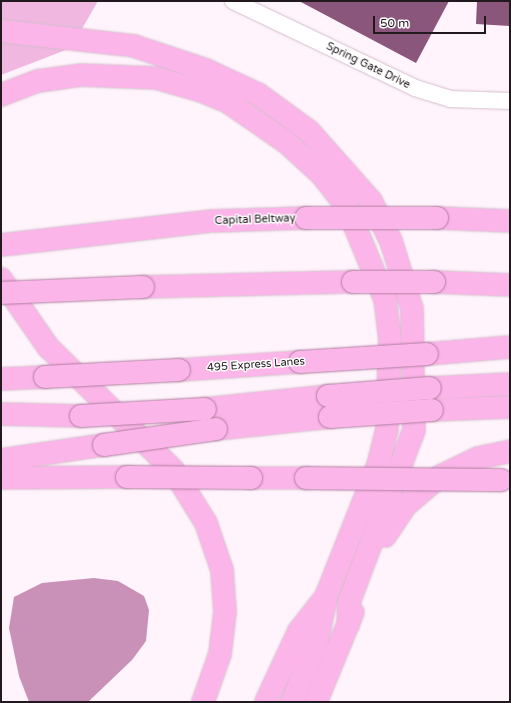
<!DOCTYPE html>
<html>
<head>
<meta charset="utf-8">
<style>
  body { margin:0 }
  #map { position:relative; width:511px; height:703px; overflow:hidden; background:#fff4fb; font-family:"Varela Round",sans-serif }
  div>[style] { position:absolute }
  .green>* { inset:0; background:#f0b8e0 }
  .water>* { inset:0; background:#c991b8 }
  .building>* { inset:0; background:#8a567c }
  .roads { filter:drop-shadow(0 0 1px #d6bcce) drop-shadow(0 0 1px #d6bcce) }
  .street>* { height:16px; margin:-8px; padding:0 8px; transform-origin:8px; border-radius:8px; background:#fff }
  .highway>* { height:22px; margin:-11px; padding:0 11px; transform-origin:11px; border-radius:11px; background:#fcb5e8 }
  .bridges { filter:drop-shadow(0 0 1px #b07ea2) drop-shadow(0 0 1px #b07ea2) }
  .highway-bridge>* { height:22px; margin:-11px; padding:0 11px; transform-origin:11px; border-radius:11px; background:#fcb5e8 }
  span { translate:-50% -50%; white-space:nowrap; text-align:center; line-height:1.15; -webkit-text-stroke:3px #fff; paint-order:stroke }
  .street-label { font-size:11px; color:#22191f }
  .frame { position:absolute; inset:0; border:2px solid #22191f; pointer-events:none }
  .scale { position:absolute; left:373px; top:16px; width:113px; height:18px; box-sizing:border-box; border:2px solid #22191f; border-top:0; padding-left:5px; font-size:12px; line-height:14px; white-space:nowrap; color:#22191f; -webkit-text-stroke:3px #fff; paint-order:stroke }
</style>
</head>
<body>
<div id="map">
  <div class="green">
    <div style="clip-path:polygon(1px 1px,98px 1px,71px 48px,1px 75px)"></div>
  </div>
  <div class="water">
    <div style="clip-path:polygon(94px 578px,118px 581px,144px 596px,149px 610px,146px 641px,132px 660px,88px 702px,29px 702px,19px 676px,9px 628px,14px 597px,42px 583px)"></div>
  </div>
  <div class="building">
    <div style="clip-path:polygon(299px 1px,449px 1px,416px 63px)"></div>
    <div style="clip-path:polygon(477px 1px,510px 1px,510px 26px,476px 24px)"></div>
  </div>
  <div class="roads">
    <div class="street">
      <div style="left:233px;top:1px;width:202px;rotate:25.5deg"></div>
      <div style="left:415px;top:88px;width:37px;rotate:17deg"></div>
      <div style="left:450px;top:99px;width:60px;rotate:1.9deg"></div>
    </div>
    <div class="highway">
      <div style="left:1px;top:31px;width:134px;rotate:6.4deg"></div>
      <div style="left:134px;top:46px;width:76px;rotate:18.4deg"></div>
      <div style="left:206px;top:70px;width:57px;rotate:24.8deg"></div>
      <div style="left:258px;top:94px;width:63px;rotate:36deg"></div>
      <div style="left:309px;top:131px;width:94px;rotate:48.5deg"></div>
      <div style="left:371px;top:201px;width:45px;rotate:63.4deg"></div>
      <div style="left:391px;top:241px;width:71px;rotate:72.8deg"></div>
      <div style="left:412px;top:309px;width:121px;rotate:89.1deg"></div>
      <div style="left:414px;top:430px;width:184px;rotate:110.7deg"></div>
      <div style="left:349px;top:602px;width:23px;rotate:92deg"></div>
      <div style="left:1px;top:95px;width:40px;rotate:-21deg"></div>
      <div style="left:38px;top:81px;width:43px;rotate:-7.9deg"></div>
      <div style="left:81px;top:75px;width:75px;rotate:2.3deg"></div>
      <div style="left:156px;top:78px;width:48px;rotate:15.8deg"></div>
      <div style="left:202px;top:91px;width:28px;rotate:23deg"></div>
      <div style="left:228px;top:102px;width:72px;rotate:34.8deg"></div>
      <div style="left:287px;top:143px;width:47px;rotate:42.4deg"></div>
      <div style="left:322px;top:175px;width:41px;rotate:52deg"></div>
      <div style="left:347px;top:207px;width:100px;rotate:67.6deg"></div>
      <div style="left:385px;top:299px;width:39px;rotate:83deg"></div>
      <div style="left:390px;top:338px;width:91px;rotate:91.9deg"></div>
      <div style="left:387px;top:429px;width:37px;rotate:104deg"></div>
      <div style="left:378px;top:465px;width:139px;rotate:111.6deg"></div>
      <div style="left:327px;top:594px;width:48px;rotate:102deg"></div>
      <div style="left:317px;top:641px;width:66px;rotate:112.3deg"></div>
      <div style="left:437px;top:218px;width:73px;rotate:2.4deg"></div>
      <div style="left:1px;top:245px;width:213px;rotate:-6.5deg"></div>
      <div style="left:213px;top:221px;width:93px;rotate:-1.8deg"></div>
      <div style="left:1px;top:279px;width:83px;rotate:55.3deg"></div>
      <div style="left:48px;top:347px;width:175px;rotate:44.5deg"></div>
      <div style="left:173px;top:470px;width:62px;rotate:58.1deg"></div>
      <div style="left:206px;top:523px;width:50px;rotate:71.2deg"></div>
      <div style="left:222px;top:570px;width:42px;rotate:85.9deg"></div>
      <div style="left:225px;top:612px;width:42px;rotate:96.8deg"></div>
      <div style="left:220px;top:654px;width:51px;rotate:109.5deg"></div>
      <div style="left:434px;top:282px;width:76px;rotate:2.3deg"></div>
      <div style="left:143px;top:287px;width:210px;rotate:-1.4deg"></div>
      <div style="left:427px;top:354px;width:83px;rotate:-4.8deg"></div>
      <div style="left:179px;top:370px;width:121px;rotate:-3.8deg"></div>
      <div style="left:1px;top:379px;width:44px;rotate:-2.6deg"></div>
      <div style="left:430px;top:388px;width:80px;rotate:-2.9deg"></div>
      <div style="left:205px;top:409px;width:124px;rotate:-6deg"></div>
      <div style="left:432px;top:410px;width:78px;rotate:-2.2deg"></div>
      <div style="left:1px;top:414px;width:80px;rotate:1.4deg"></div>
      <div style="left:216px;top:429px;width:115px;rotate:-6deg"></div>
      <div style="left:1px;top:460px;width:104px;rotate:-8.3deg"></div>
      <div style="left:1px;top:478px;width:126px;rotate:-0.5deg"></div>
      <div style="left:251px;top:478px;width:55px"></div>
      <div style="left:385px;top:536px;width:37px;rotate:-56deg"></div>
      <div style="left:406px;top:505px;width:43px;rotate:-40.3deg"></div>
      <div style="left:439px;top:477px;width:43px;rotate:-26deg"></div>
      <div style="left:478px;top:458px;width:33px;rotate:-12deg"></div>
      <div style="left:266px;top:702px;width:78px;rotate:-65.1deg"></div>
      <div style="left:299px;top:631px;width:41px;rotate:-52deg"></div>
      <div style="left:316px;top:702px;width:97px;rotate:-67.7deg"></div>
    </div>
  </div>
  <div class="bridges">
    <div class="highway-bridge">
      <div style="left:306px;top:218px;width:131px"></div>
      <div style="left:353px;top:282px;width:81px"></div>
      <div style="left:1px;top:293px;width:142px;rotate:-2.4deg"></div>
      <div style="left:300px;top:362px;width:127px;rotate:-3.6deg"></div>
      <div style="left:45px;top:377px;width:134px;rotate:-3deg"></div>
      <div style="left:328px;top:396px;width:102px;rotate:-4.5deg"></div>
      <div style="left:81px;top:416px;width:124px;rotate:-3.2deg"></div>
      <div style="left:330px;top:417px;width:102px;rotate:-3.9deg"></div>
      <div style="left:104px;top:445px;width:113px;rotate:-8.1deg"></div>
      <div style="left:127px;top:477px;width:124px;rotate:0.5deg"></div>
      <div style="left:306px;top:478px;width:195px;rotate:0.6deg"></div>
    </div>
  </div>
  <div class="street-label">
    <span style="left:368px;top:66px;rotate:26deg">Spring Gate Drive</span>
    <span style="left:255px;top:220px;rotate:-2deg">Capital Beltway</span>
    <span style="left:256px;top:365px;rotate:-4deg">495 Express Lanes</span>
  </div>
  <div class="frame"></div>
  <div class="scale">50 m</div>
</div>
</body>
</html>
